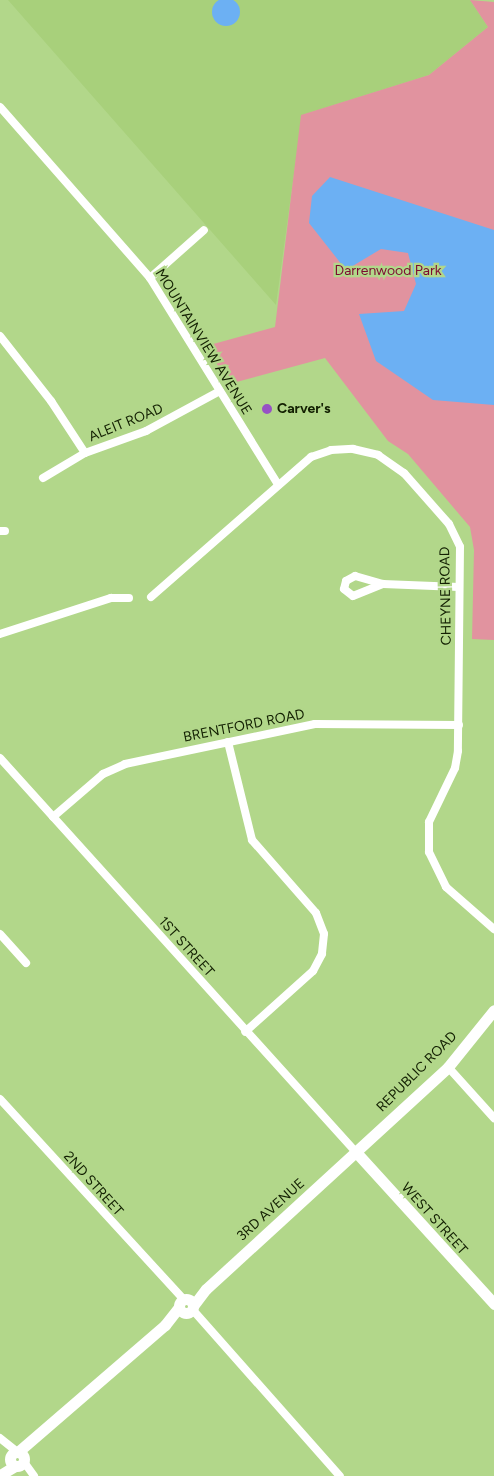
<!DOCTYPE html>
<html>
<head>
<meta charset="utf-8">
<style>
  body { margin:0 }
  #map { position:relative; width:494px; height:1476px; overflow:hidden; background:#b2d78a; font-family:Figtree,sans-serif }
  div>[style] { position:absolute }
  .built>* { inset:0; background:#a8d07b }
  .green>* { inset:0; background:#e1939f }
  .water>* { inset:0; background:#6cb0f3 }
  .round { border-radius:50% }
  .street>* { height:8px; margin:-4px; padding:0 4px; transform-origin:4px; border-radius:4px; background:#fff }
  .secondary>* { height:11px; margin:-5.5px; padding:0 5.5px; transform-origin:5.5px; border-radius:5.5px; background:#fff }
  .secondary>.ring { margin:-5.5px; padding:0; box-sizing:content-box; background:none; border:11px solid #fff; border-radius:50% }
  .dots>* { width:14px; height:14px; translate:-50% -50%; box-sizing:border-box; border:2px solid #b2d78a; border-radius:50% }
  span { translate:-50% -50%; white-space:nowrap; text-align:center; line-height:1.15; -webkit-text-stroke:4.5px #b2d78a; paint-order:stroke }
  .park-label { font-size:14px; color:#7c0a31 }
  .street-label { font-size:14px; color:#132002 }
  .poi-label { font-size:14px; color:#132002; font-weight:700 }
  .left { translate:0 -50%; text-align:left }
</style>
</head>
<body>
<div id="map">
  <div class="built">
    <div style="clip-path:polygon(8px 0,470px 0,488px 27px,429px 75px,302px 115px,276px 305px)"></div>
  </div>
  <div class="green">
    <div style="clip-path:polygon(470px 0,494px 2px,494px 640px,472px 639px,474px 550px,470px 527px,408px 454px,388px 441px,325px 358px,229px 384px,206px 346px,275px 327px,301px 115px,429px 75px,488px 27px)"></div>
  </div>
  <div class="water">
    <div class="round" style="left:212px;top:-2px;width:28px;height:28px"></div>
    <div style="clip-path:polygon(330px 177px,494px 230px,494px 405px,433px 400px,376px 361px,359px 314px,404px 311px,416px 284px,408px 253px,381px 249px,346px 270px,309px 223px,312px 196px)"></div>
  </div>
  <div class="street">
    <div style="left:0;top:107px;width:227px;rotate:48.7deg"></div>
    <div style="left:150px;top:278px;width:241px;rotate:58.2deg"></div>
    <div style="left:150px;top:278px;width:72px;rotate:-41.6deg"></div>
    <div style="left:0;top:336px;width:83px;rotate:51.9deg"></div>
    <div style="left:51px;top:401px;width:62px;rotate:56.8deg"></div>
    <div style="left:43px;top:478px;width:49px;rotate:-30.8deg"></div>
    <div style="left:85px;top:453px;width:65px;rotate:-19.8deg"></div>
    <div style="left:146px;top:431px;width:84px;rotate:-28.4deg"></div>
    <div style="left:0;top:531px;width:5px"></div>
    <div style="left:383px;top:584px;width:29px;rotate:-164deg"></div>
    <div style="left:355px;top:576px;width:10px;rotate:151deg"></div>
    <div style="left:346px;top:581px;width:8px;rotate:104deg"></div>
    <div style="left:344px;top:589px;width:11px;rotate:38deg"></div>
    <div style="left:353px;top:596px;width:32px;rotate:-22deg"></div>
    <div style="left:383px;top:584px;width:76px;rotate:2.3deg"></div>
    <div style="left:151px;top:597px;width:213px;rotate:-41.2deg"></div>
    <div style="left:311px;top:457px;width:21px;rotate:-19deg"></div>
    <div style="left:331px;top:450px;width:22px;rotate:-3deg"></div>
    <div style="left:353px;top:449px;width:26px;rotate:13deg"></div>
    <div style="left:378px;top:455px;width:32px;rotate:35deg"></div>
    <div style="left:404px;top:473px;width:68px;rotate:48.6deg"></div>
    <div style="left:449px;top:524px;width:25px;rotate:64deg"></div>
    <div style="left:460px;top:547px;width:204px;rotate:90.6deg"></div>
    <div style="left:458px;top:751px;width:17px;rotate:100deg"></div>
    <div style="left:455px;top:768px;width:60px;rotate:115.7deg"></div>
    <div style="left:429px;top:822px;width:30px;rotate:90deg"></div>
    <div style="left:429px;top:852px;width:39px;rotate:64deg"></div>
    <div style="left:446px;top:887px;width:64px;rotate:41.2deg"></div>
    <div style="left:0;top:634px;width:117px;rotate:-18deg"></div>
    <div style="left:111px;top:598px;width:18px"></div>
    <div style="left:228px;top:742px;width:101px;rotate:76.2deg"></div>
    <div style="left:252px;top:840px;width:97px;rotate:48.8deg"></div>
    <div style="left:316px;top:913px;width:22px;rotate:69deg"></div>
    <div style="left:324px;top:934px;width:20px;rotate:96deg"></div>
    <div style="left:322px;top:954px;width:19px;rotate:118deg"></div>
    <div style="left:313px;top:971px;width:91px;rotate:138.1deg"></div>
    <div style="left:0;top:758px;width:530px;rotate:47.91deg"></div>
    <div style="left:53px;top:817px;width:66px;rotate:-40.7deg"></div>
    <div style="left:103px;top:774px;width:24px;rotate:-24deg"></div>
    <div style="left:125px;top:764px;width:194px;rotate:-11.9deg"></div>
    <div style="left:315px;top:724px;width:144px;rotate:0.4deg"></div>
    <div style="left:0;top:934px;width:39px;rotate:48deg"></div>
    <div style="left:448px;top:1067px;width:69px;rotate:48deg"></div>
    <div style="left:0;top:1099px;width:273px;rotate:47.5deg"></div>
    <div style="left:192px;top:1309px;width:223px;rotate:48.5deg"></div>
    <div style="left:0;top:1438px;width:21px;rotate:39deg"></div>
    <div style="left:24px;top:1462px;width:17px;rotate:54deg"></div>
  </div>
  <div class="secondary">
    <div style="left:355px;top:1151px;width:207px;rotate:47.7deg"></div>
    <div class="ring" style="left:179px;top:1299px;width:3px;height:3px"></div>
    <div style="left:193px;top:1306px;width:21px;rotate:-53deg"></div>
    <div style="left:206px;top:1289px;width:328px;rotate:-42.5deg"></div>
    <div style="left:448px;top:1067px;width:73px;rotate:-51.1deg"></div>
    <div style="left:19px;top:1451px;width:193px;rotate:-40.8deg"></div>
    <div style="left:165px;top:1325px;width:23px;rotate:-52deg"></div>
    <div class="ring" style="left:10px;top:1452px;width:3px;height:3px"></div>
    <div style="left:0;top:1475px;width:17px;rotate:-31deg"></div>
  </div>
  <div class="dots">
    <div style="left:267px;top:409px;background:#9751c5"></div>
  </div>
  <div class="park-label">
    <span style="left:388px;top:271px">Darrenwood Park</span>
  </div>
  <div class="street-label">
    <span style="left:203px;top:342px;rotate:58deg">MOUNTAINVIEW AVENUE</span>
    <span style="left:126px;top:423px;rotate:-22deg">ALEIT ROAD</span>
    <span style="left:446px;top:596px;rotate:-91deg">CHEYNE ROAD</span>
    <span style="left:244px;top:726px;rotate:-11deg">BRENTFORD ROAD</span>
    <span style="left:186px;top:947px;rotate:48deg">1ST STREET</span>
    <span style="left:417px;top:1072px;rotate:-45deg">REPUBLIC ROAD</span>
    <span style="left:93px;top:1184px;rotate:48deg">2ND STREET</span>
    <span style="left:271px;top:1210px;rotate:-42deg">3RD AVENUE</span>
    <span style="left:434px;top:1219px;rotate:48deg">WEST STREET</span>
  </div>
  <div class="poi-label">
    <span class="left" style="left:277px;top:409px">Carver's</span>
  </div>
</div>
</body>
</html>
